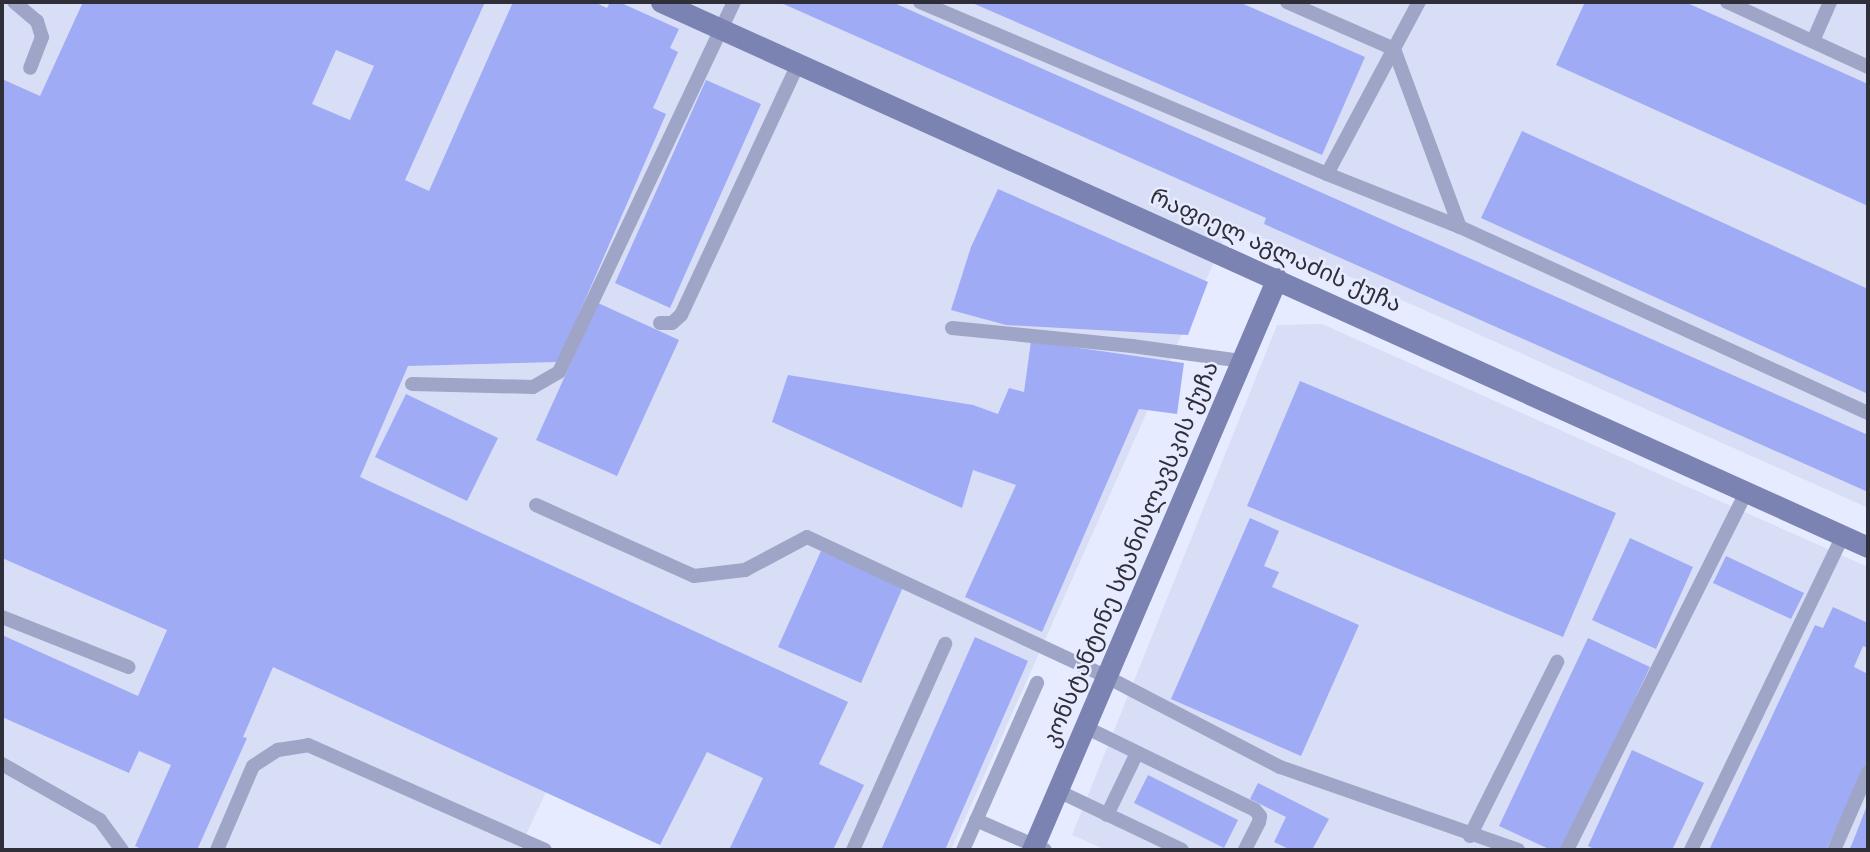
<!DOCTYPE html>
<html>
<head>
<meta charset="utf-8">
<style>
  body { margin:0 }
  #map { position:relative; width:1870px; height:852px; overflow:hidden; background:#e7ebff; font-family:Raleway,"Noto Sans Georgian",sans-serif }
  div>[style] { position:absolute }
  .built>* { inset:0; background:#d9def7 }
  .building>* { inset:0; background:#9fabf5 }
  .lane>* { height:14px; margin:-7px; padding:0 7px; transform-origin:7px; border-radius:7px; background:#9fa5c6 }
  .secondary>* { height:21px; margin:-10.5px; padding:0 10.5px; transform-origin:10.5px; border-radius:10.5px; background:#7a83b2 }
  span { translate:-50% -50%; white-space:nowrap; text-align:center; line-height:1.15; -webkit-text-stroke:5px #e7ebff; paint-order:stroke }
  .street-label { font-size:23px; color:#2e2f39 }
  .frame { position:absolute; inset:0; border:4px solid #2e2f39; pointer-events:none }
</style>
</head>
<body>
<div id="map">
  <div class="built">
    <div style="clip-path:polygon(2px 2px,1868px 2px,1868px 508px,1231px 224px,951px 850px,661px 850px,660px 844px,546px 792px,519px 850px,2px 850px)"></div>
    <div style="clip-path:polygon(1322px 324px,1868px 567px,1868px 850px,1106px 850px,1072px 835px,1277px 325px)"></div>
  </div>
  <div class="building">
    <div style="clip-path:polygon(evenodd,83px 2px,485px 2px,405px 180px,429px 191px,513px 2px,594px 2px,607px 8px,610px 2px,619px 2px,679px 29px,670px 48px,678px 52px,653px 108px,666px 114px,558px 362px,408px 366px,360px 477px,848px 702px,819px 764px,864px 785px,833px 850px,729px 850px,763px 778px,707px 752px,660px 845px,273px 667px,243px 737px,247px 738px,197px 850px,144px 850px,135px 846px,171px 765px,139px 751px,129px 773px,2px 717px,2px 635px,138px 696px,167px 630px,2px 558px,2px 79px,40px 96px,83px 2px,336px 50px,374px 66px,350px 120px,312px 104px,336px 50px)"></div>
    <div style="clip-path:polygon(779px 2px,892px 2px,1868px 435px,1868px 492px,1264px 224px,1266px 218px)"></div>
    <div style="clip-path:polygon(970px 2px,1239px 2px,1365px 57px,1322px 155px)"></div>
    <div style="clip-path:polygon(1585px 2px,1685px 2px,1868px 84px,1868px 206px,1556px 65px)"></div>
    <div style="clip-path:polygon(706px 80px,761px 104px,670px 308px,615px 283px)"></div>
    <div style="clip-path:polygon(1522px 131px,1868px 289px,1868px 394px,1481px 218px)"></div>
    <div style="clip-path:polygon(998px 189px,1208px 282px,1188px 335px,1006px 325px,951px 310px,971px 247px)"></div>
    <div style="clip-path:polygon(598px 303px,679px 340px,617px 476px,536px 440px)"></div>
    <div style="clip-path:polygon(1031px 341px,1184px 363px,1177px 414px,1139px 409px,1042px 632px,965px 597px,1016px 485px,973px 470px,962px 508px,772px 422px,788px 375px,973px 405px,998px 414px,1009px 388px,1024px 392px)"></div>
    <div style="clip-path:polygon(1300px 381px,1616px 513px,1563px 637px,1247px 506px)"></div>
    <div style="clip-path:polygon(406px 394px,498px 438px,467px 501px,375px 457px)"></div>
    <div style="clip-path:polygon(1250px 518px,1279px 531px,1264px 566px,1279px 572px,1272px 587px,1359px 625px,1301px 756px,1171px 699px)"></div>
    <div style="clip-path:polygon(1630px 538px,1693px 567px,1656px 649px,1592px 620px)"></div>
    <div style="clip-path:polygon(821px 551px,903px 587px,861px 683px,778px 647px)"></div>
    <div style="clip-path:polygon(1726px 556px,1804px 593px,1791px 619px,1713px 583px)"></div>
    <div style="clip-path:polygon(1833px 607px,1868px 623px,1868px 648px,1863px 646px,1854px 667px,1868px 674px,1868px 761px,1826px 850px,1709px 850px,1815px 625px,1823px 628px)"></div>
    <div style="clip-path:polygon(975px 637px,1028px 661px,945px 850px,881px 850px)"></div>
    <div style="clip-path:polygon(1588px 638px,1650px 667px,1563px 850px,1551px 850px,1499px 826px)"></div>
    <div style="clip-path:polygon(1632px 750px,1704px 783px,1672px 850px,1596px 850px,1588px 846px)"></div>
    <div style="clip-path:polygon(1148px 775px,1238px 820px,1224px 848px,1134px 803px)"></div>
    <div style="clip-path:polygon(1258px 783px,1329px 819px,1312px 850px,1291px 850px,1274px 842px,1286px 817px,1250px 799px)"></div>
    <div style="clip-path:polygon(1868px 803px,1868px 850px,1849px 850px,1852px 844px)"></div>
  </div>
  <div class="lane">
    <div style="left:14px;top:2px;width:30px;rotate:40deg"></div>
    <div style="left:37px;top:21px;width:17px;rotate:73deg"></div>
    <div style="left:42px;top:37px;width:33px;rotate:111deg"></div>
    <div style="left:920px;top:2px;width:442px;rotate:22.9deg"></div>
    <div style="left:1327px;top:174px;width:195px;rotate:-61.9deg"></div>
    <div style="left:1287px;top:2px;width:117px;rotate:23.7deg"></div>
    <div style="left:1394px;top:49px;width:190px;rotate:69.7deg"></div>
    <div style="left:1460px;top:227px;width:448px;rotate:24.5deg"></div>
    <div style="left:1727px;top:2px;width:155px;rotate:24.7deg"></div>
    <div style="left:1813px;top:41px;width:43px;rotate:-66.4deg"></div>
    <div style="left:1327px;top:174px;width:143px;rotate:21.7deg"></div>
    <div style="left:660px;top:323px;width:12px"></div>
    <div style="left:672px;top:323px;width:12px;rotate:-42deg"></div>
    <div style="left:681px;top:315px;width:277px;rotate:-65deg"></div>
    <div style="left:952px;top:328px;width:181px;rotate:5.7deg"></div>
    <div style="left:1132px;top:346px;width:110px;rotate:7.8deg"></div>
    <div style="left:412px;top:384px;width:121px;rotate:1.4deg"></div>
    <div style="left:533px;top:387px;width:30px;rotate:-30deg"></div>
    <div style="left:559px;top:372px;width:409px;rotate:-64.7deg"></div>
    <div style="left:536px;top:505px;width:173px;rotate:24.2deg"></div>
    <div style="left:694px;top:576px;width:51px;rotate:-6.7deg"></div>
    <div style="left:745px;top:570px;width:70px;rotate:-28deg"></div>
    <div style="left:807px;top:537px;width:331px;rotate:25deg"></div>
    <div style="left:1107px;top:677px;width:195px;rotate:27.5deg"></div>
    <div style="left:1280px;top:767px;width:252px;rotate:19.2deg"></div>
    <div style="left:2px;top:617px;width:136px;rotate:21.6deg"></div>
    <div style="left:1085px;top:727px;width:189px;rotate:26deg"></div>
    <div style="left:1255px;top:810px;width:8px;rotate:50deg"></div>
    <div style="left:1260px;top:816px;width:6px;rotate:99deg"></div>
    <div style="left:1259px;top:822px;width:31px;rotate:117deg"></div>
    <div style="left:2px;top:764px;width:113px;rotate:29.7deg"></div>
    <div style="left:100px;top:820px;width:37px;rotate:54deg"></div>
    <div style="left:1058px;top:791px;width:137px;rotate:25.4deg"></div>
    <div style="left:1107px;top:815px;width:69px;rotate:-64.2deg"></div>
    <div style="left:976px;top:820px;width:75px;rotate:23.5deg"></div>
    <div style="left:1470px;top:836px;width:195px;rotate:-63.4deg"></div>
    <div style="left:217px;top:850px;width:91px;rotate:-66.8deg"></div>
    <div style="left:253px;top:766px;width:30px;rotate:-33deg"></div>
    <div style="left:278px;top:750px;width:30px;rotate:-9deg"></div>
    <div style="left:308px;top:745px;width:259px;rotate:23.9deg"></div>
    <div style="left:853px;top:850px;width:226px;rotate:-65.9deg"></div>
    <div style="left:963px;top:850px;width:183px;rotate:-66.1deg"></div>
    <div style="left:1567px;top:850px;width:400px;rotate:-63.4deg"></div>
    <div style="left:1691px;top:850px;width:349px;rotate:-64.2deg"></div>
    <div style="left:1834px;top:850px;width:85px;rotate:-66.4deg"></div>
  </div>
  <div class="secondary">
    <div style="left:661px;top:2px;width:1324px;rotate:24.3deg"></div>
    <div style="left:1032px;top:850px;width:622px;rotate:-66.81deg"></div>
  </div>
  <div class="street-label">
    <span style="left:1276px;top:250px;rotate:24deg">რაფიელ აგლაძის ქუჩა</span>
    <span style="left:1130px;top:554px;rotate:-67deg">კონსტანტინე სტანისლავსკის ქუჩა</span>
  </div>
  <div class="frame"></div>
</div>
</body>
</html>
